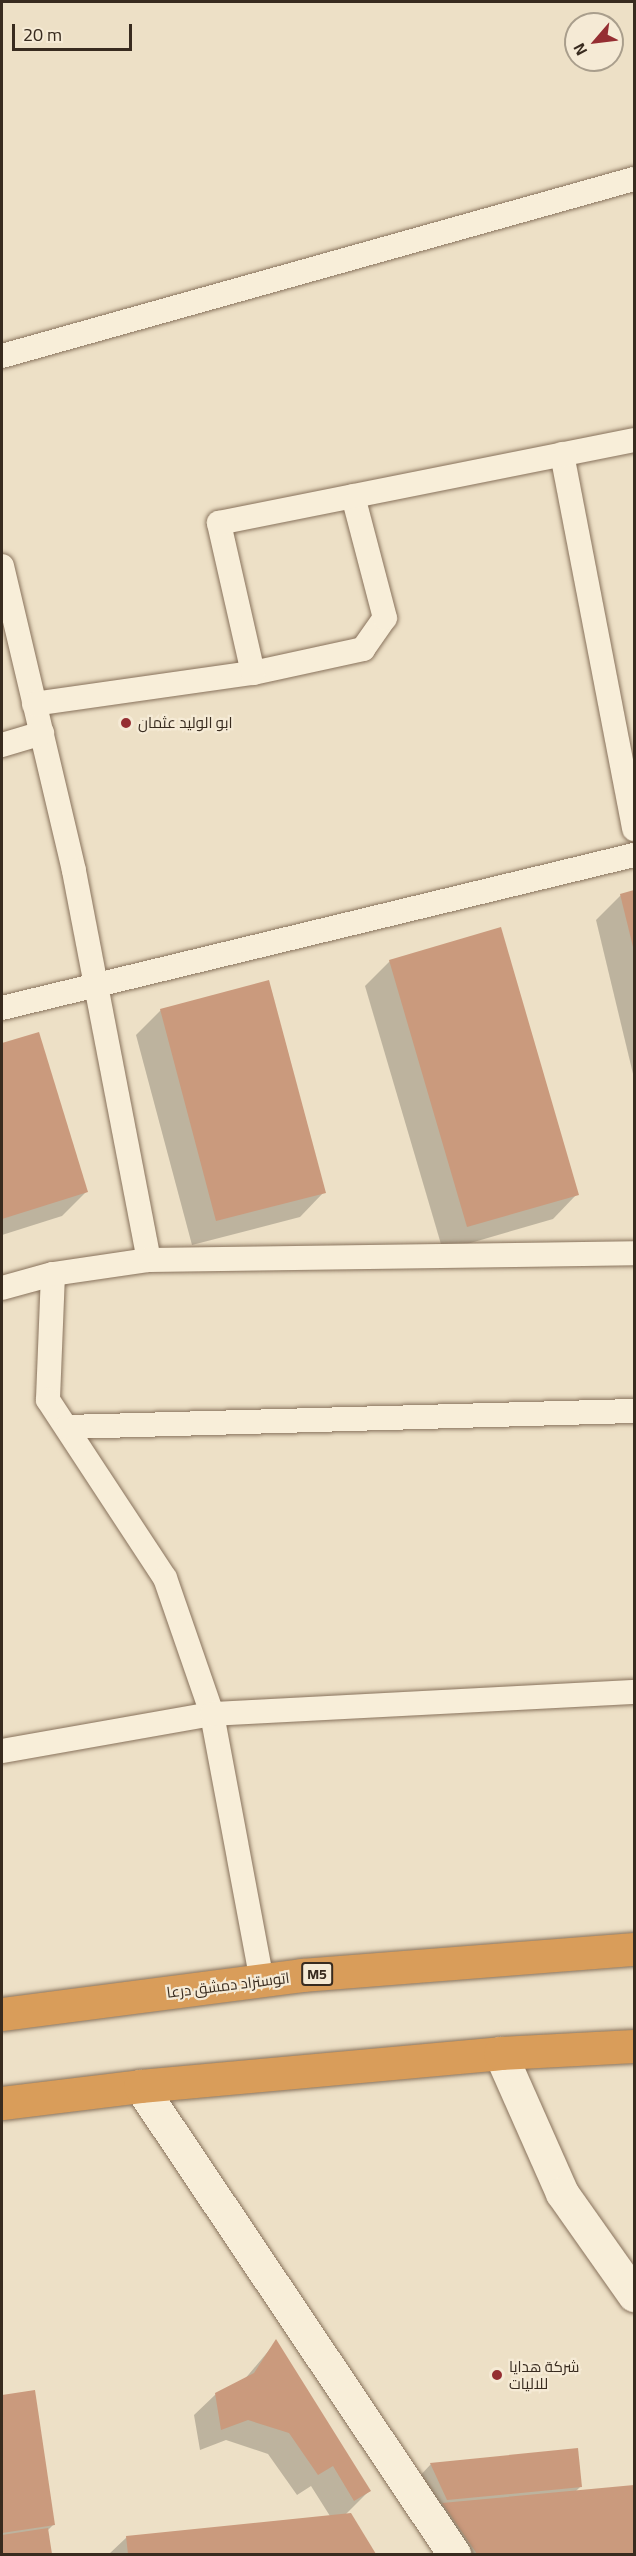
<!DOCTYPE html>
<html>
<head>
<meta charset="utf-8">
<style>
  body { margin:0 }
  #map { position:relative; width:636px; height:2556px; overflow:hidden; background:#ede0c6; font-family:Georgia,Cairo,serif }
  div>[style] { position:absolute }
  .shadow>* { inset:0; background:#0003 }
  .building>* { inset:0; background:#ca9a7d }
  .roads { filter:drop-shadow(0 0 2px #88725c) drop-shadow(0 0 2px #88725c) }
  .lane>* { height:24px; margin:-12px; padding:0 12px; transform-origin:12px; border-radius:12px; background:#f8eed9 }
  .street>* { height:33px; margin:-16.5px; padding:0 16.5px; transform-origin:16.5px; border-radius:16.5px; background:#f8eed9 }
  .secondary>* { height:33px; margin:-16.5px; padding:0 16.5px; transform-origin:16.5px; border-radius:16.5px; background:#f8eed9 }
  .highway>* { height:33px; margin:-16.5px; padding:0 16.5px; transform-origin:16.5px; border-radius:16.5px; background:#d99d5a }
  .dots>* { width:16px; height:16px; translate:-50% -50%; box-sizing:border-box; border:3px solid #f5ead5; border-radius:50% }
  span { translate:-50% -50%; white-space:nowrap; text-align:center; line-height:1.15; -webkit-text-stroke:4.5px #f5ead5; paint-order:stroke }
  .shield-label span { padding:2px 4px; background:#f5ead5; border:2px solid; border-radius:4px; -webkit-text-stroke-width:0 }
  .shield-label { font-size:14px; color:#382b1f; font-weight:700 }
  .poi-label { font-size:15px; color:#382b1f }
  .left { translate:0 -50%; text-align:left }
  .street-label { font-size:15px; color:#382b1f }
  .frame { position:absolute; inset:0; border:3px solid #382b1f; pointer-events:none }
  .north { position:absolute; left:564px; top:12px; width:60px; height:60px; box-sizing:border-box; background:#f5ead5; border:2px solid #a99e8c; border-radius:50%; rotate:242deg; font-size:16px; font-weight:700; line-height:24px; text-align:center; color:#382b1f }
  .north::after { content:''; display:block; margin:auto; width:21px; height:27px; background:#952e32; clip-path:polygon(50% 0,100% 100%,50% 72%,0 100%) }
  .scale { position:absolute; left:12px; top:24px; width:120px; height:27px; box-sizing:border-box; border:3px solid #382b1f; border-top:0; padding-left:8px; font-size:18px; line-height:21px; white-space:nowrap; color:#382b1f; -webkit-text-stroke:4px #f5ead5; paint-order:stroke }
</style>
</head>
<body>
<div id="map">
  <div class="shadow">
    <div style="clip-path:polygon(634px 892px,634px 1078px,596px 920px,621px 895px)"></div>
    <div style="clip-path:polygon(390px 961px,577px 1194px,553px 1219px,443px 1251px,365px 986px)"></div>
    <div style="clip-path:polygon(161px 1010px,324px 1192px,300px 1217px,192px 1245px,136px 1035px)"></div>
    <div style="clip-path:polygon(38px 1034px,86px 1192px,62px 1216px,2px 1235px,2px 1045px)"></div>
    <div style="clip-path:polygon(276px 2342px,369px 2491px,345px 2515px,350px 2514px,375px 2554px,109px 2554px,127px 2537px,330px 2516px,311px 2486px,297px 2495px,268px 2454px,226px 2440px,200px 2450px,194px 2415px,216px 2394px,244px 2380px)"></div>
    <div style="clip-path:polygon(34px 2392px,53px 2525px,47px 2531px,50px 2554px,2px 2554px,2px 2396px)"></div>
    <div style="clip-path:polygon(431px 2464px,581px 2486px,575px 2492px,634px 2487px,634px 2554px,436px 2554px,416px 2480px)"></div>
  </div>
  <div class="building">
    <div style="clip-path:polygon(634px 890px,634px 951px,620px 894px)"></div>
    <div style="clip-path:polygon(501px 927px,579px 1195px,467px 1227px,389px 960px)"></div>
    <div style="clip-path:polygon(269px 980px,326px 1193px,216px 1221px,160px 1009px)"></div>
    <div style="clip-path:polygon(39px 1032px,88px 1192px,2px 1219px,2px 1043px)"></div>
    <div style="clip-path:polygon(276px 2339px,371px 2491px,354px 2501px,333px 2466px,318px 2475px,289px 2433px,248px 2420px,221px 2430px,215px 2393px,254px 2373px)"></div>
    <div style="clip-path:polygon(35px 2390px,55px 2525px,2px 2533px,2px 2395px)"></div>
    <div style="clip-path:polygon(578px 2448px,582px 2487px,447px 2500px,430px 2463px)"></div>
    <div style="clip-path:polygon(634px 2485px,634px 2554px,477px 2554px,442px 2503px)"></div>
    <div style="clip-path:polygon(351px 2513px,376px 2554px,128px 2554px,126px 2536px)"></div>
    <div style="clip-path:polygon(48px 2528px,52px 2554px,2px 2554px,2px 2535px)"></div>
  </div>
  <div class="roads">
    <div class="lane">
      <div style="left:2px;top:356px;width:656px;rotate:-15.65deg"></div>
      <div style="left:562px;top:454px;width:382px;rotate:79.1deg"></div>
      <div style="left:2px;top:566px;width:313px;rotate:76.7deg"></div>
      <div style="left:74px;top:871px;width:396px;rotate:79.1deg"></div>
      <div style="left:253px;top:673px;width:113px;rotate:-12.3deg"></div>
      <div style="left:363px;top:649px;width:38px;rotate:-55deg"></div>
      <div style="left:385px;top:618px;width:126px;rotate:-104.7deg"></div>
      <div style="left:34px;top:704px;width:221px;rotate:-8.1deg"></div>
      <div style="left:253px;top:673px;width:154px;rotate:-102.8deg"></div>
      <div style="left:219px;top:523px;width:423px;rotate:-11.3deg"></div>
      <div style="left:2px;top:745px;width:42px;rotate:-16.7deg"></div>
      <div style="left:2px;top:1008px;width:650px;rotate:-13.61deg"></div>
      <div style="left:53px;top:1274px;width:126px;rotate:92.3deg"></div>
      <div style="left:48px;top:1400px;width:213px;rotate:56.7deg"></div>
      <div style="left:165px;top:1578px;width:144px;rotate:70.9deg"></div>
      <div style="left:212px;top:1714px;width:271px;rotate:79.4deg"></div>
      <div style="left:2px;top:1288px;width:53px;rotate:-15.4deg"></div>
      <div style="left:53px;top:1274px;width:97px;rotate:-8.3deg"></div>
      <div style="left:149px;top:1260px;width:485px;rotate:-0.8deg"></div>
      <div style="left:67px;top:1427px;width:567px;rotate:-1.62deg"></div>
      <div style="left:2px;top:1751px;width:213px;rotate:-10deg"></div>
      <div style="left:212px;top:1714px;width:423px;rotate:-3deg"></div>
    </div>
    <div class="street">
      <div style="left:140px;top:2086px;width:564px;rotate:56.14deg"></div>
    </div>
    <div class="secondary">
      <div style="left:500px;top:2053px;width:153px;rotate:66.1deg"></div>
      <div style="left:562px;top:2193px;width:125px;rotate:54.8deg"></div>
    </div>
    <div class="highway">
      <div style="left:2px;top:2014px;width:303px;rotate:-7.4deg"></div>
      <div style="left:302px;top:1975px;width:333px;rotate:-4.5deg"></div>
      <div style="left:2px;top:2103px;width:139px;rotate:-7deg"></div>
      <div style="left:140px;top:2086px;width:362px;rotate:-5.2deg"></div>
      <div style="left:500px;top:2053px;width:134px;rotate:-3deg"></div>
    </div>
  </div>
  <div class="dots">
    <div style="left:126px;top:723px;background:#952e32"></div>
    <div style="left:497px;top:2375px;background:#952e32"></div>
  </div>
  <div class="shield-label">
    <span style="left:317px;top:1974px">M5</span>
  </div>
  <div class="poi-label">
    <span class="left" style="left:138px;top:723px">ابو الوليد عثمان</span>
    <span class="left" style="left:509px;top:2375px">شركة هدايا<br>للاليات</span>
  </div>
  <div class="street-label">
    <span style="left:228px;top:1985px;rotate:-7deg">اتوستراد دمشق درعا</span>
  </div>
  <div class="frame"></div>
  <div class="north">N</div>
  <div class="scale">20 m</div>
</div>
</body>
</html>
